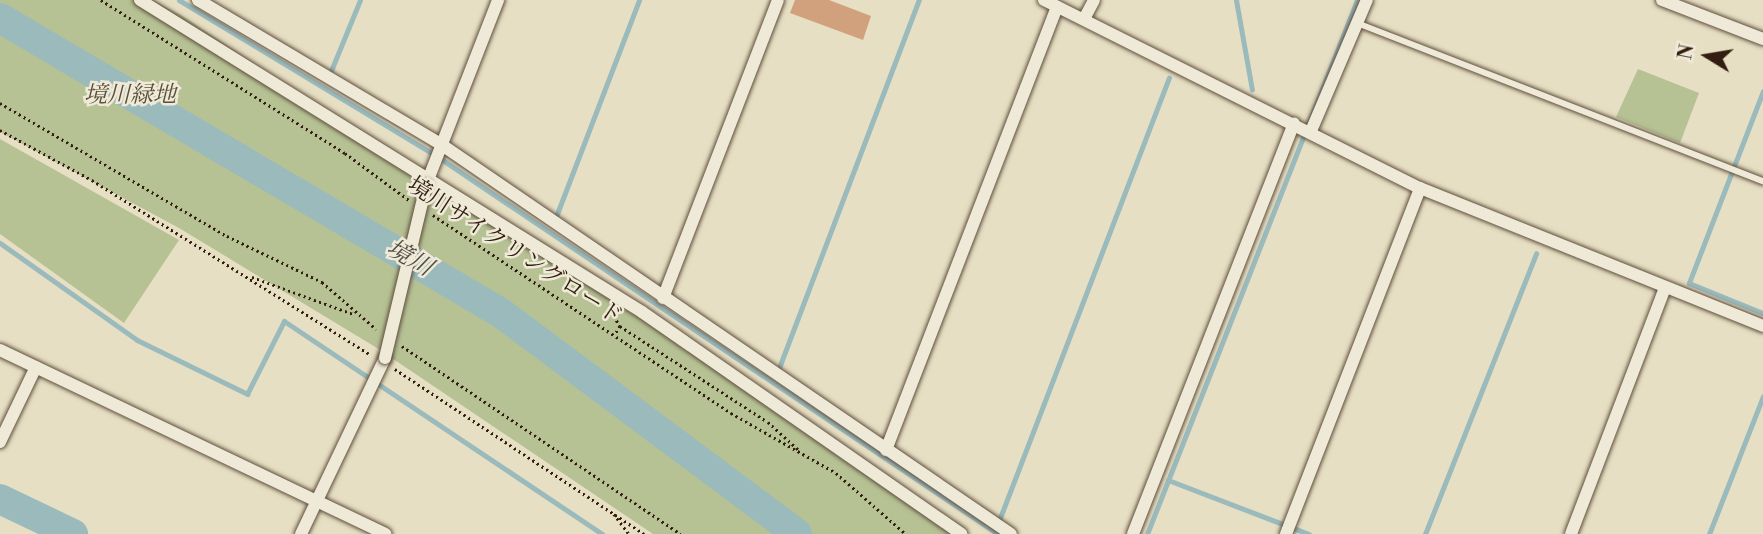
<!DOCTYPE html>
<html>
<head>
<meta charset="utf-8">
<style>
  body { margin:0 }
  #map { position:relative; width:1763px; height:534px; overflow:hidden; background:#e7dfc3; font-family:"Libre Bodoni","Noto Serif JP",serif }
  div>[style] { position:absolute }
  .green>* { inset:0; background:#b6c294 }
  .stream>* { height:5px; margin:-2.5px; padding:0 2.5px; transform-origin:2.5px; border-radius:2.5px; background:#9ababc }
  .river>* { height:30px; margin:-15px; padding:0 15px; transform-origin:15px; border-radius:15px; background:#9ababc }
  .building>* { inset:0; background:#d0a17c }
  .path>* { height:2.5px; margin-top:-1.25px; transform-origin:0; background:repeating-linear-gradient(90deg,#321d11 0 2px,transparent 0 5.5px) }
  .roads { filter:drop-shadow(0 0 2px #5f4e3e) drop-shadow(0 0 2px #5f4e3e) }
  .lane>* { height:6px; margin:-3px; padding:0 3px; transform-origin:3px; border-radius:3px; background:#efead8 }
  .street>* { height:12px; margin:-6px; padding:0 6px; transform-origin:6px; border-radius:6px; background:#efead8 }
  .bridges { filter:drop-shadow(0 0 2px #5f4e3e) drop-shadow(0 0 2px #5f4e3e) }
  .street-bridge>* { height:12px; margin:-6px; padding:0 6px; transform-origin:6px; border-radius:6px; background:#efead8 }
  span { translate:-50% -50%; white-space:nowrap; text-align:center; line-height:1.15; -webkit-text-stroke:5px #efead8; paint-order:stroke }
  .park-label { font-size:23px; color:#5a4f38; font-style:italic }
  .street-label { font-size:23px; color:#321d11 }
  .water-label { font-size:24px; color:#514c44; font-style:italic }
  .north { position:absolute; left:1672px; top:21px; width:70px; height:70px; -webkit-text-stroke:5px #efead8; paint-order:stroke; rotate:281deg; font-size:19px; font-weight:700; line-height:28px; text-align:center; color:#321d11 }
  .north::after { content:''; display:block; margin:auto; width:24px; height:32px; background:#321d11; clip-path:polygon(50% 0,100% 100%,50% 72%,0 100%) }
</style>
</head>
<body>
<div id="map">
  <div class="green">
    <div style="clip-path:polygon(0 0,152px 0,181px 15px,967px 534px,653px 534px,377px 348px,179px 228px,0 132px)"></div>
    <div style="clip-path:polygon(1638px 69px,1699px 93px,1680px 143px,1616px 117px)"></div>
    <div style="clip-path:polygon(0 139px,179px 240px,124px 323px,0 234px)"></div>
  </div>
  <div class="stream">
    <div style="left:179px;top:0;width:296px;rotate:31.2deg"></div>
    <div style="left:432px;top:153px;width:682px;rotate:33.95deg"></div>
    <div style="left:1236px;top:0;width:91px;rotate:79.9deg"></div>
    <div style="left:328px;top:78px;width:84px;rotate:-67.7deg"></div>
    <div style="left:1763px;top:91px;width:206px;rotate:111.1deg"></div>
    <div style="left:1689px;top:283px;width:80px;rotate:22.1deg"></div>
    <div style="left:555px;top:219px;width:235px;rotate:-69deg"></div>
    <div style="left:0;top:243px;width:168px;rotate:35.3deg"></div>
    <div style="left:137px;top:340px;width:123px;rotate:26.1deg"></div>
    <div style="left:247px;top:394px;width:82px;rotate:-63.1deg"></div>
    <div style="left:284px;top:321px;width:383px;rotate:33.8deg"></div>
    <div style="left:777px;top:373px;width:399px;rotate:-69.2deg"></div>
    <div style="left:1168px;top:480px;width:151px;rotate:21deg"></div>
    <div style="left:998px;top:523px;width:477px;rotate:-69deg"></div>
    <div style="left:1147px;top:534px;width:574px;rotate:-68.53deg"></div>
    <div style="left:1425px;top:534px;width:302px;rotate:-68.4deg"></div>
    <div style="left:1709px;top:534px;width:148px;rotate:-68.6deg"></div>
  </div>
  <div class="river">
    <div style="left:0;top:18px;width:581px;rotate:30.49deg"></div>
    <div style="left:501px;top:313px;width:369px;rotate:36.7deg"></div>
    <div style="left:0;top:499px;width:81px;rotate:25.6deg"></div>
  </div>
  <div class="building">
    <div style="clip-path:polygon(795px 0,829px 0,871px 16px,863px 40px,790px 13px)"></div>
  </div>
  <div class="path">
    <div style="left:101px;top:0;width:288px;rotate:32.1deg"></div>
    <div style="left:345px;top:153px;width:79px;rotate:36.3deg"></div>
    <div style="left:0;top:103px;width:263px;rotate:30.4deg"></div>
    <div style="left:227px;top:236px;width:106px;rotate:25.8deg"></div>
    <div style="left:322px;top:282px;width:72px;rotate:41deg"></div>
    <div style="left:0;top:130px;width:105px;rotate:28.5deg"></div>
    <div style="left:92px;top:180px;width:329px;rotate:32.1deg"></div>
    <div style="left:433px;top:215px;width:358px;rotate:33.6deg"></div>
    <div style="left:731px;top:413px;width:121px;rotate:29.7deg"></div>
    <div style="left:836px;top:473px;width:93px;rotate:41.1deg"></div>
    <div style="left:252px;top:277px;width:108px;rotate:20.1deg"></div>
    <div style="left:611px;top:311px;width:17px;rotate:59deg"></div>
    <div style="left:620px;top:326px;width:10px;rotate:119deg"></div>
    <div style="left:620px;top:326px;width:176px;rotate:33deg"></div>
    <div style="left:768px;top:422px;width:43px;rotate:42.2deg"></div>
    <div style="left:402px;top:346px;width:336px;rotate:34deg"></div>
    <div style="left:395px;top:369px;width:299px;rotate:33.5deg"></div>
    <div style="left:614px;top:514px;width:25px;rotate:53deg"></div>
  </div>
  <div class="roads">
    <div class="lane">
      <div style="left:1357px;top:23px;width:436px;rotate:21.3deg"></div>
    </div>
    <div class="street">
      <div style="left:140px;top:0;width:591px;rotate:31.86deg"></div>
      <div style="left:642px;top:312px;width:389px;rotate:34.8deg"></div>
      <div style="left:198px;top:0;width:284px;rotate:30.7deg"></div>
      <div style="left:442px;top:145px;width:689px;rotate:34.36deg"></div>
      <div style="left:1044px;top:0;width:420px;rotate:26.6deg"></div>
      <div style="left:1420px;top:188px;width:370px;rotate:21.9deg"></div>
      <div style="left:1662px;top:0;width:108px;rotate:21.1deg"></div>
      <div style="left:1084px;top:19px;width:21px;rotate:-62deg"></div>
      <div style="left:1311px;top:131px;width:142px;rotate:-66.9deg"></div>
      <div style="left:426px;top:185px;width:199px;rotate:-68.7deg"></div>
      <div style="left:663px;top:298px;width:319px;rotate:-68.9deg"></div>
      <div style="left:0;top:350px;width:427px;rotate:25.5deg"></div>
      <div style="left:0;top:442px;width:83px;rotate:-64.4deg"></div>
      <div style="left:886px;top:450px;width:475px;rotate:-68.9deg"></div>
      <div style="left:301px;top:534px;width:195px;rotate:-64.5deg"></div>
      <div style="left:1133px;top:534px;width:441px;rotate:-68.6deg"></div>
      <div style="left:1286px;top:534px;width:371px;rotate:-68.8deg"></div>
      <div style="left:1571px;top:534px;width:263px;rotate:-69.1deg"></div>
    </div>
  </div>
  <div class="bridges">
    <div class="street-bridge">
      <div style="left:385px;top:358px;width:177px;rotate:-76.6deg"></div>
    </div>
  </div>
  <div class="park-label">
    <span style="left:130px;top:95px">境川緑地</span>
  </div>
  <div class="street-label">
    <span style="left:515px;top:251px;rotate:33deg">境川サイクリングロード</span>
  </div>
  <div class="water-label">
    <span style="left:409px;top:259px;rotate:30deg">境川</span>
  </div>
  <div class="north">N</div>
</div>
</body>
</html>
